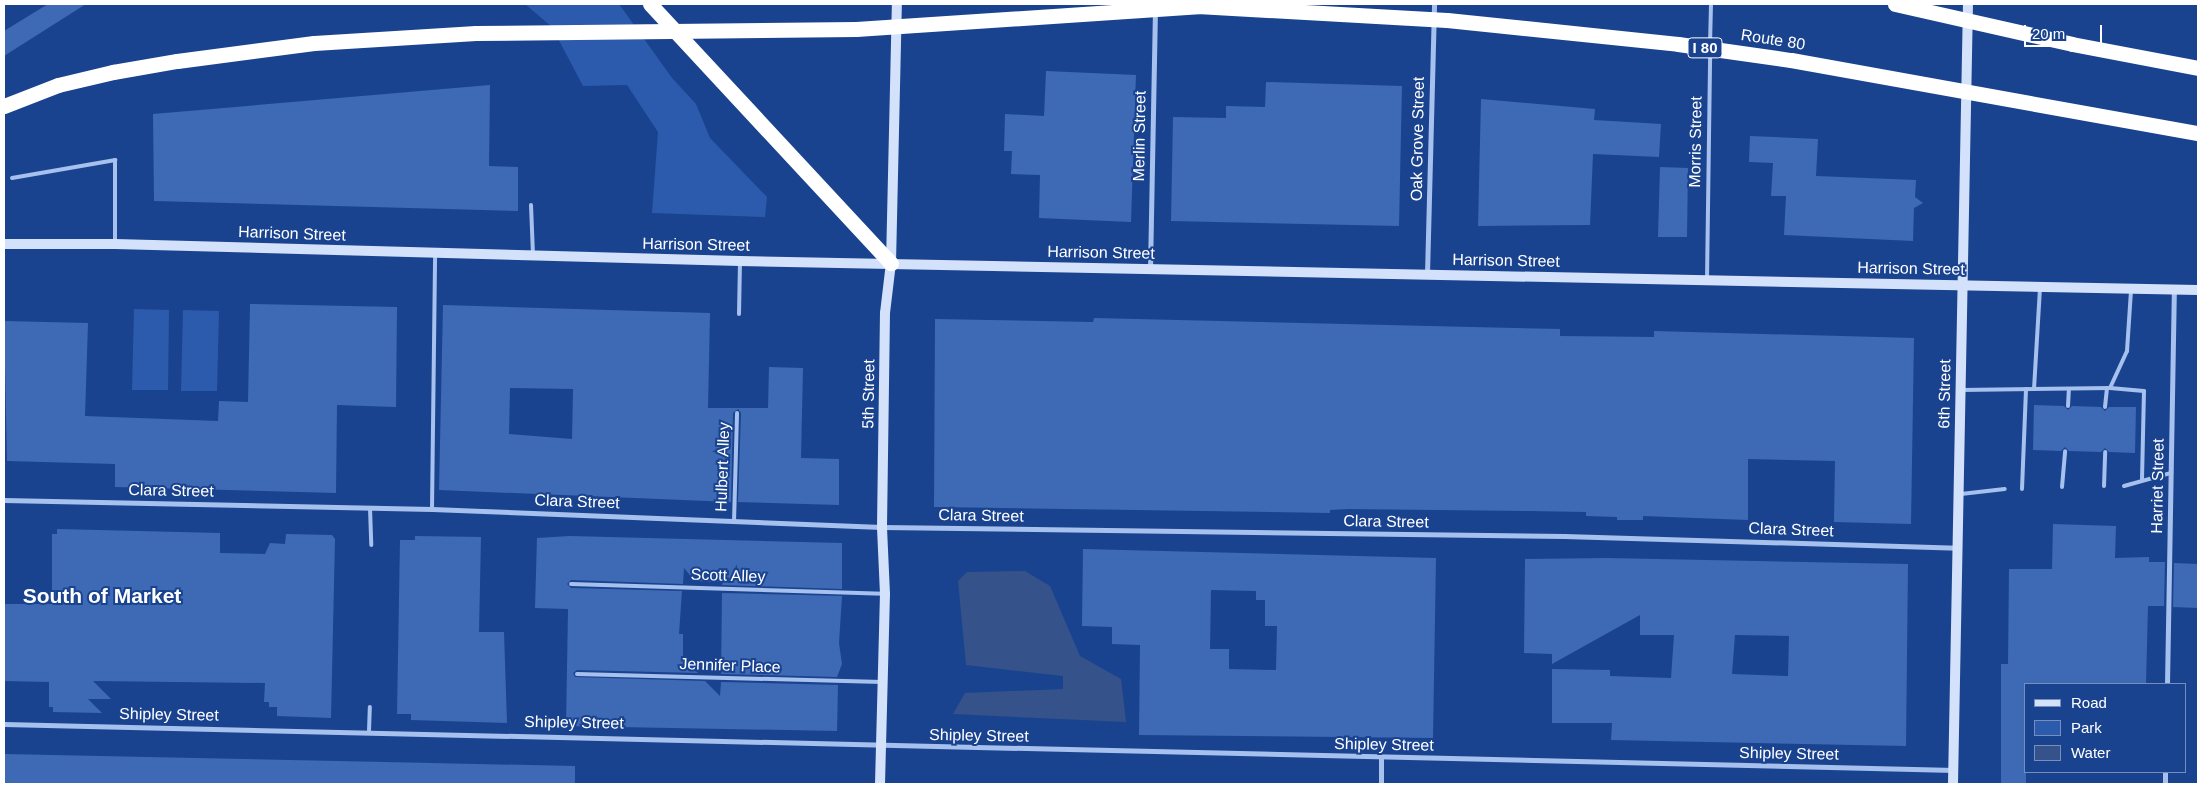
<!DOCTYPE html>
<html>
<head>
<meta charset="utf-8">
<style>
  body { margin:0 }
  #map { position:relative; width:2202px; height:788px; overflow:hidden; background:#1a438f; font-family:Arial,sans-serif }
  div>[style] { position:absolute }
  .green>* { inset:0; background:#2c5bad }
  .water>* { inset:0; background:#35528b }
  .building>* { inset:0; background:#3e69b5 }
  .service>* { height:4px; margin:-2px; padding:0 2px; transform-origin:2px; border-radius:2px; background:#a7c1ee }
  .minor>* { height:5px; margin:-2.5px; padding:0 2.5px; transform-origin:2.5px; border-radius:2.5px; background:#a7c1ee }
  .secondary>* { height:10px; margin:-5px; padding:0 5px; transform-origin:5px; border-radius:5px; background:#d4e1fa }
  .motorway>* { height:15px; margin:-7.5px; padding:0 7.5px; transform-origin:7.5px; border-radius:7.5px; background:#fff }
  span { translate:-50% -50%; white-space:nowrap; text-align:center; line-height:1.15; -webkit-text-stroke:4px #1a438f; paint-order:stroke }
  .shield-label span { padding:1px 4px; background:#1a438f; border:1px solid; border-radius:4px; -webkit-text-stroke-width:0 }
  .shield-label { font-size:15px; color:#fff; font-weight:700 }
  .street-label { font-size:16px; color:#fff }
  .district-label { font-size:21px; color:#fff; font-weight:700 }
  .frame { position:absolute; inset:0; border:5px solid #fff; pointer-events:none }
  .legend { position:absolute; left:2024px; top:683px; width:162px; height:90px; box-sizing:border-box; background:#1a438f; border:1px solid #768ebc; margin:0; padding:6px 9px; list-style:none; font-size:15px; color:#fff }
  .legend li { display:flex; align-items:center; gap:10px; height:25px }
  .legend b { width:25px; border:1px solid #768ebc }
  .scale { position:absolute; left:2024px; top:25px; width:78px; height:22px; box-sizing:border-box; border:2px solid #fff; border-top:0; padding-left:6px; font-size:15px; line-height:18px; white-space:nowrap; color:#fff; -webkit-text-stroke:4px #1a438f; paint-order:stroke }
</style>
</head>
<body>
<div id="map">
  <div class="green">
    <div style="clip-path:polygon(525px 4px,619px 4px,672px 78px,696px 104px,710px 138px,767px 197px,765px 217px,652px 213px,658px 132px,627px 85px,583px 86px,552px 27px)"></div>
    <div style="clip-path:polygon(134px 309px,169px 310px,168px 390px,132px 390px)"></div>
    <div style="clip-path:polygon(183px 310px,219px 311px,217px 391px,181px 391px)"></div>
  </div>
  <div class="water">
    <div style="clip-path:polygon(1025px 571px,1050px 586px,1080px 656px,1121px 679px,1126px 722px,953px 714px,965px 693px,1063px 689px,1063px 676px,966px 665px,958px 581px,967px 572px)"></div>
  </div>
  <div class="building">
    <div style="clip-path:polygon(48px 4px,86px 4px,4px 56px,4px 31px)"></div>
    <div style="clip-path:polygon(1046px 71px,1136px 75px,1131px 222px,1039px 218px,1040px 175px,1011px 174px,1012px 151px,1004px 151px,1005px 114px,1044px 116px)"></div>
    <div style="clip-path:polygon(1266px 82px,1402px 86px,1399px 226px,1171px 221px,1173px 117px,1226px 118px,1226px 106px,1265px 107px)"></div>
    <div style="clip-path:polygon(490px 85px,489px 166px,518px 167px,518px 211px,154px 201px,153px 114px)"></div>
    <div style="clip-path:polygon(1481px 99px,1595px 109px,1594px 120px,1661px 124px,1659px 157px,1593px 154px,1590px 225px,1478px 226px)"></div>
    <div style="clip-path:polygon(1750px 136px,1818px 139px,1816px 176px,1916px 180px,1915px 197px,1923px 203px,1914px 208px,1913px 241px,1784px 235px,1786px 196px,1771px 196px,1773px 163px,1749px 162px)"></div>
    <div style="clip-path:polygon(1660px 167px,1688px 168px,1687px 237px,1658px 237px)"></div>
    <div style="clip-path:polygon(250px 304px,397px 307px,396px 407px,337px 405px,336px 493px,115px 487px,115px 464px,7px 461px,4px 321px,88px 323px,85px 416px,218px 421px,219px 401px,248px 402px)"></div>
    <div style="clip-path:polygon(evenodd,443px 305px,710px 313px,708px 408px,768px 408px,769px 367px,803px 368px,801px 458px,839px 459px,839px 505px,738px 502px,741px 413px,738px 409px,733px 413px,731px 502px,439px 490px,443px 305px,510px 388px,573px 389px,572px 439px,509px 434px,510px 388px)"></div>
    <div style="clip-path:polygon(1094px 318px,1560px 329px,1560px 336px,1654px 337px,1654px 331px,1914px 338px,1911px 524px,1834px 522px,1835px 461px,1748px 459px,1748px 520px,1643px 516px,1643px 520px,1617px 520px,1617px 517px,1586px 516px,1586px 512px,1529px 511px,1348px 509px,1330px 510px,1330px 513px,934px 507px,935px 319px,1093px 322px)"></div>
    <div style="clip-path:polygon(2034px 405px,2064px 406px,2068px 410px,2072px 406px,2101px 407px,2105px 411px,2109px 407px,2136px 407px,2135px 453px,2109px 452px,2105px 448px,2101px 452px,2069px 451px,2065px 447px,2061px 451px,2033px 450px)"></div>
    <div style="clip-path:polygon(2053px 524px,2116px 526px,2115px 558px,2149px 557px,2149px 562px,2165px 562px,2164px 606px,2148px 606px,2146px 684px,2026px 684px,2026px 784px,2001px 784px,2001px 664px,2008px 664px,2009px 569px,2052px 569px)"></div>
    <div style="clip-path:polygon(57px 529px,220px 533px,220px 553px,265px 554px,270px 543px,285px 544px,286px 534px,332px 535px,335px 539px,331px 718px,277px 716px,277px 707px,269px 707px,269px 702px,264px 702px,265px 683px,93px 681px,111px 699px,88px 699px,102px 713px,53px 712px,53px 707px,49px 707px,49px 682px,4px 681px,4px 604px,52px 604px,52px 534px,57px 534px)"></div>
    <div style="clip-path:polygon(415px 536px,481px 537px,479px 632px,504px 632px,507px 723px,411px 720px,411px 714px,397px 714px,400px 540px,415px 540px)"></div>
    <div style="clip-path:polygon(570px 536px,842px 543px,842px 589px,722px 585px,723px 582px,695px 581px,684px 568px,683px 584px,571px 580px,567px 584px,571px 588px,682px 591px,679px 634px,683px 634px,683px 658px,698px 673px,577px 670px,573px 673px,575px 677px,705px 681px,720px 696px,721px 682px,838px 685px,837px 731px,566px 726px,568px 609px,535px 608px,537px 538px)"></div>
    <div style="clip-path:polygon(evenodd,1083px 549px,1436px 558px,1433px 738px,1139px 735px,1140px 645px,1112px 644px,1112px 627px,1082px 626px,1083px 549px,1211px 590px,1256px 591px,1256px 600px,1265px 600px,1265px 626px,1277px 626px,1276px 670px,1229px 669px,1229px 649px,1210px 649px,1211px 590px)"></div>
    <div style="clip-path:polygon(evenodd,1608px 558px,1908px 564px,1906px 746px,1611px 740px,1612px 723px,1552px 723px,1552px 669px,1610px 670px,1610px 676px,1671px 678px,1674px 635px,1640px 635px,1640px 615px,1552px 664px,1552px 654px,1524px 653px,1525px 559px,1608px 558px,1735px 635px,1789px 636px,1788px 676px,1732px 674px,1735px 635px)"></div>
    <div style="clip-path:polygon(2174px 563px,2198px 564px,2198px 608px,2173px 607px)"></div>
    <div style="clip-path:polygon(722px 593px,842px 596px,839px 643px,842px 664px,837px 677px,721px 674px)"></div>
    <div style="clip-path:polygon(4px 754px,575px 766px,575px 784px,4px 784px)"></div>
  </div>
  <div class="service">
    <div style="left:1710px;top:45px;width:41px;rotate:-88.6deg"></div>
    <div style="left:12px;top:178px;width:105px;rotate:-9.9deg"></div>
    <div style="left:115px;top:160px;width:82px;rotate:90deg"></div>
    <div style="left:531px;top:205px;width:50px;rotate:87.7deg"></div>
    <div style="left:1707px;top:280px;width:228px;rotate:-89.2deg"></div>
    <div style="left:739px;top:314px;width:51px;rotate:-88.9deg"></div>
    <div style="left:2110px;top:388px;width:34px;rotate:5deg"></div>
    <div style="left:2144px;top:391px;width:88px;rotate:91.3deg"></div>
    <div style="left:2034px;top:389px;width:100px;rotate:-86.6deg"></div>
    <div style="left:1961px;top:390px;width:149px;rotate:-0.8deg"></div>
    <div style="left:2110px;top:388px;width:41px;rotate:-65.3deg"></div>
    <div style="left:2127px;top:351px;width:60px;rotate:-86.2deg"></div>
    <div style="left:2068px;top:406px;width:17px;rotate:-87deg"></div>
    <div style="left:2105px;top:407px;width:19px;rotate:-84deg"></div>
    <div style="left:2104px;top:486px;width:34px;rotate:-88deg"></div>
    <div style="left:2124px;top:486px;width:49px;rotate:-15.5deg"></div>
    <div style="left:2062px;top:487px;width:36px;rotate:-85deg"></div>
    <div style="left:2022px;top:489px;width:100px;rotate:-87.7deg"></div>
    <div style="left:1961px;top:494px;width:44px;rotate:-6.5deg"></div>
    <div style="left:370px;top:508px;width:37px;rotate:88deg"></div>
    <div style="left:432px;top:509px;width:255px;rotate:-89.3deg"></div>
    <div style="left:734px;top:522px;width:109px;rotate:-88.4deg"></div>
    <div style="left:571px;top:584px;width:312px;rotate:1.8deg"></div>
    <div style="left:577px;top:674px;width:305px;rotate:1.5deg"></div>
    <div style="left:369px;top:731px;width:24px;rotate:-88deg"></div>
  </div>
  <div class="minor">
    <div style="left:1150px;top:269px;width:257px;rotate:-88.9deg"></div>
    <div style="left:1427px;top:274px;width:270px;rotate:-88.5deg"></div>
    <div style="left:4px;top:500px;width:428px;rotate:1.2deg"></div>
    <div style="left:432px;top:509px;width:450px;rotate:2.3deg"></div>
    <div style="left:882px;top:527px;width:682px;rotate:0.76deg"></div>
    <div style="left:1564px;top:536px;width:393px;rotate:1.7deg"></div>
    <div style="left:2167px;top:684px;width:394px;rotate:-89deg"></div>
    <div style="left:4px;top:724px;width:1951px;rotate:1.35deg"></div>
    <div style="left:1381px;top:784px;width:26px;rotate:-90deg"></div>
    <div style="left:2165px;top:784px;width:12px;rotate:-90deg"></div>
  </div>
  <div class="secondary">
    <div style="left:4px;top:244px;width:111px"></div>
    <div style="left:115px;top:244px;width:625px;rotate:1.56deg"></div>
    <div style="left:740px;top:261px;width:1458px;rotate:1.14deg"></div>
    <div style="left:880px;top:784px;width:190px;rotate:-88.5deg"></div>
    <div style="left:885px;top:594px;width:67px;rotate:-92.6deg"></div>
    <div style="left:882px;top:527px;width:214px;rotate:-89.2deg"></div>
    <div style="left:885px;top:313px;width:50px;rotate:-83.2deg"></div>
    <div style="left:891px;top:263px;width:259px;rotate:-88.7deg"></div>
    <div style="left:1953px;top:784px;width:780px;rotate:-88.9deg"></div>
  </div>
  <div class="motorway">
    <div style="left:650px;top:4px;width:354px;rotate:47.1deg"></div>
    <div style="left:1895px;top:4px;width:181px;rotate:12.7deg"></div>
    <div style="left:2072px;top:44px;width:128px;rotate:10.8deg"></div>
    <div style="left:1197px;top:6px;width:250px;rotate:3.2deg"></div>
    <div style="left:1447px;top:20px;width:232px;rotate:5.9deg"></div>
    <div style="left:1678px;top:44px;width:114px;rotate:8.1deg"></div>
    <div style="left:1791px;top:60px;width:413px;rotate:10.2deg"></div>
    <div style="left:4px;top:106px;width:58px;rotate:-21.3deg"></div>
    <div style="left:58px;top:85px;width:57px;rotate:-13.3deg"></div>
    <div style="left:113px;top:72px;width:65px;rotate:-9.8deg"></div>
    <div style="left:177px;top:61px;width:138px;rotate:-7.5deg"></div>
    <div style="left:314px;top:43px;width:162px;rotate:-3.5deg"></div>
    <div style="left:476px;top:33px;width:380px;rotate:-0.6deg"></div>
    <div style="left:856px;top:29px;width:350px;rotate:-3.8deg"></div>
  </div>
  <div class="shield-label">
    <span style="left:1705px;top:48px">I 80</span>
  </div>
  <div class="street-label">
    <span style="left:1773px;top:40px;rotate:9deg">Route 80</span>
    <span style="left:1140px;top:136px;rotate:-89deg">Merlin Street</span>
    <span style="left:1418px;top:139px;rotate:-89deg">Oak Grove Street</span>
    <span style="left:1696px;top:142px;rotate:-89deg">Morris Street</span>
    <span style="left:292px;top:234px;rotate:2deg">Harrison Street</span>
    <span style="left:696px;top:245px;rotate:1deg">Harrison Street</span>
    <span style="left:1101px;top:253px;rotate:1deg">Harrison Street</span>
    <span style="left:1506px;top:261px;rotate:1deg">Harrison Street</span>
    <span style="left:1911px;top:269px;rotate:1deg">Harrison Street</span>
    <span style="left:869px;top:394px;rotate:-89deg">5th Street</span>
    <span style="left:1945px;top:394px;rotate:-89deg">6th Street</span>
    <span style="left:723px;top:467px;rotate:-88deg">Hulbert Alley</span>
    <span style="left:2158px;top:486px;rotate:-89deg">Harriet Street</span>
    <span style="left:171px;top:491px;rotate:1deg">Clara Street</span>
    <span style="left:577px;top:502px;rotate:2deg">Clara Street</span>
    <span style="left:981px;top:516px;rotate:1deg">Clara Street</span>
    <span style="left:1386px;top:522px;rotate:1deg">Clara Street</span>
    <span style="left:1791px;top:530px;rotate:2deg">Clara Street</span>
    <span style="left:728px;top:576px;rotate:2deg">Scott Alley</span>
    <span style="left:730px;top:666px;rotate:2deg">Jennifer Place</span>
    <span style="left:169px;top:715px;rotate:1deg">Shipley Street</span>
    <span style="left:574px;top:723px;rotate:1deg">Shipley Street</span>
    <span style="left:979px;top:736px;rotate:1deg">Shipley Street</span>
    <span style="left:1384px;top:745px;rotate:1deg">Shipley Street</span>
    <span style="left:1789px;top:754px;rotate:1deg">Shipley Street</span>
  </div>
  <div class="district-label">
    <span style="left:102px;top:596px">South of Market</span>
  </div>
  <div class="frame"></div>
  <ul class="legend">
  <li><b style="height:6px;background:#d4e1fa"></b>Road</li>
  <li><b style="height:14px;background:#2c5bad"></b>Park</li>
  <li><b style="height:14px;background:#35528b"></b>Water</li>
  </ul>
  <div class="scale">20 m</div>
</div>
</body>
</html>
